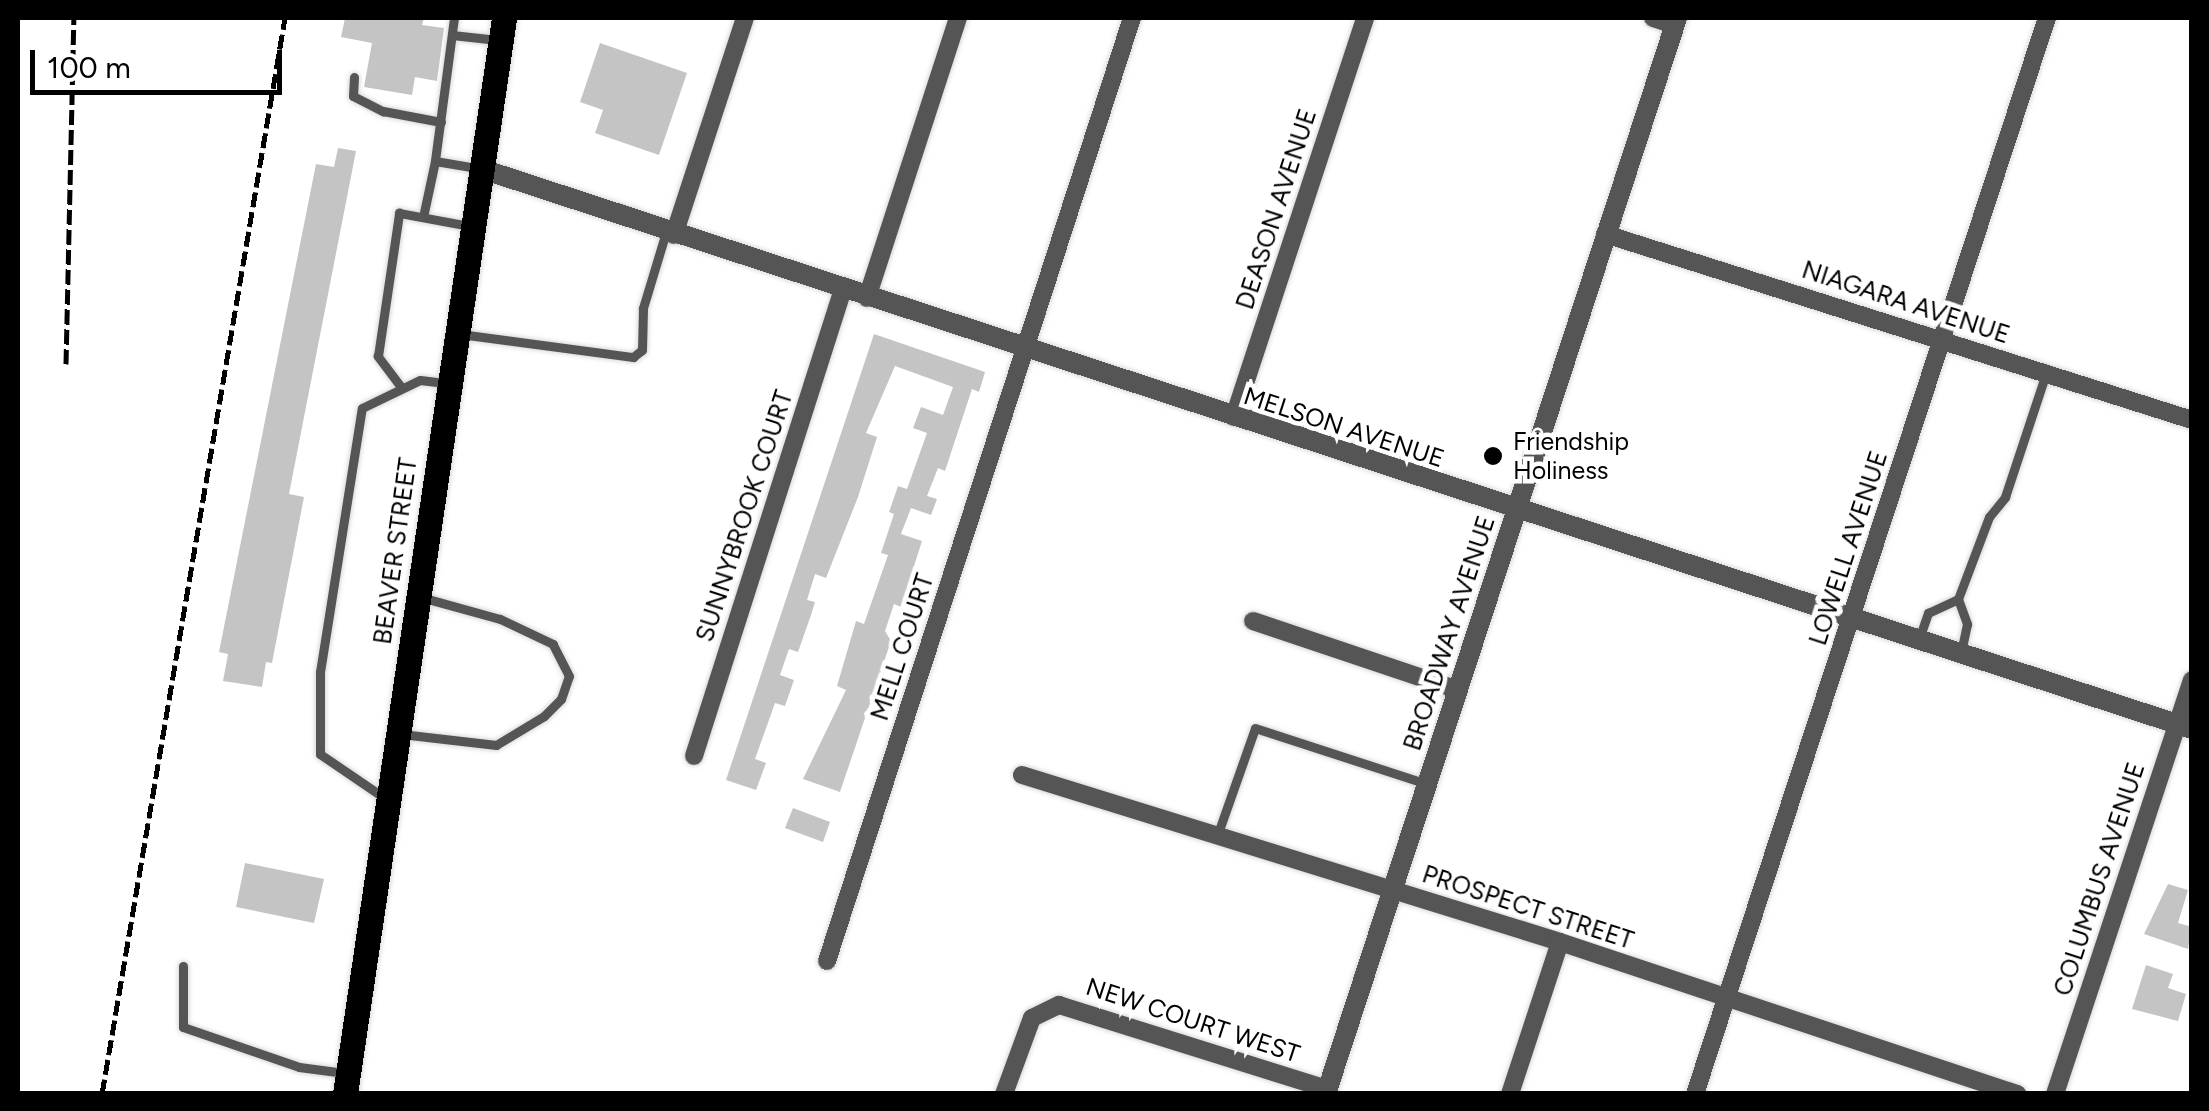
<!DOCTYPE html>
<html>
<head>
<meta charset="utf-8">
<style>
  body { margin:0 }
  #map { position:relative; width:2209px; height:1111px; overflow:hidden; background:#fff; font-family:Figtree,sans-serif }
  div>[style] { position:absolute }
  .building>* { inset:0; background:#c4c4c4 }
  .roads { filter:drop-shadow(0 0 2px #dbdbdb) drop-shadow(0 0 2px #dbdbdb) }
  .service>* { height:9px; margin:-4.5px; padding:0 4.5px; transform-origin:4.5px; border-radius:4.5px; background:#555 }
  .minor>* { height:18px; margin:-9px; padding:0 9px; transform-origin:9px; border-radius:9px; background:#555 }
  .tertiary>* { height:20px; margin:-10px; padding:0 10px; transform-origin:10px; border-radius:10px; background:#555 }
  .primary>* { height:25px; margin:-12.5px; padding:0 12.5px; transform-origin:12.5px; border-radius:12.5px; background:#000 }
  .rail>* { height:5px; margin-top:-2.5px; transform-origin:0; background:repeating-linear-gradient(90deg,#000 0 15px,transparent 0 20px) }
  .dots>* { width:28px; height:28px; translate:-50% -50%; box-sizing:border-box; border:5px solid #fff; border-radius:50% }
  span { translate:-50% -50%; white-space:nowrap; text-align:center; line-height:1.15; -webkit-text-stroke:9px #fff; paint-order:stroke }
  .street-label { font-size:25px; color:#000 }
  .poi-label { font-size:25px; color:#000 }
  .left { translate:0 -50%; text-align:left }
  .frame { position:absolute; inset:0; border:20px solid #000; pointer-events:none }
  .scale { position:absolute; left:30px; top:50px; width:252px; height:45px; box-sizing:border-box; border:5px solid #000; border-top:0; padding-left:12px; font-size:30px; line-height:35px; white-space:nowrap; color:#000; -webkit-text-stroke:8px #fff; paint-order:stroke }
</style>
</head>
<body>
<div id="map">
  <div class="building">
    <div style="clip-path:polygon(345px 18px,424px 18px,422px 25px,444px 28px,437px 81px,415px 77px,412px 95px,364px 87px,372px 43px,341px 37px)"></div>
    <div style="clip-path:polygon(600px 43px,687px 73px,659px 155px,595px 133px,603px 110px,580px 102px)"></div>
    <div style="clip-path:polygon(338px 148px,356px 151px,289px 494px,304px 497px,272px 663px,266px 662px,262px 687px,223px 681px,228px 654px,219px 652px,316px 164px,334px 167px)"></div>
    <div style="clip-path:polygon(874px 334px,985px 372px,979px 392px,972px 389px,945px 471px,938px 468px,927px 496px,937px 499px,931px 515px,911px 508px,901px 534px,922px 541px,901px 607px,894px 604px,885px 631px,891px 641px,840px 792px,803px 779px,846px 690px,837px 686px,856px 621px,864px 624px,888px 555px,881px 553px,894px 514px,889px 512px,898px 486px,907px 489px,927px 433px,913px 428px,921px 407px,943px 415px,953px 387px,895px 366px,866px 433px,877px 437px,858px 497px,826px 578px,815px 574px,807px 600px,815px 602px,811px 615px,798px 652px,789px 649px,780px 675px,794px 680px,785px 706px,775px 703px,755px 759px,766px 763px,756px 790px,726px 780px)"></div>
    <div style="clip-path:polygon(793px 808px,830px 822px,823px 842px,785px 828px)"></div>
    <div style="clip-path:polygon(245px 863px,324px 879px,314px 923px,236px 907px)"></div>
    <div style="clip-path:polygon(2168px 884px,2188px 890px,2178px 923px,2192px 927px,2188px 949px,2144px 934px)"></div>
    <div style="clip-path:polygon(2146px 965px,2173px 974px,2168px 988px,2186px 994px,2178px 1021px,2132px 1009px)"></div>
  </div>
  <div class="roads">
    <div class="service">
      <div style="left:454px;top:18px;width:144px;rotate:97.6deg"></div>
      <div style="left:435px;top:161px;width:43px;rotate:9.5deg"></div>
      <div style="left:452px;top:35px;width:46px;rotate:6.2deg"></div>
      <div style="left:354px;top:77px;width:19px;rotate:93deg"></div>
      <div style="left:353px;top:96px;width:34px;rotate:27deg"></div>
      <div style="left:383px;top:111px;width:59px;rotate:10.7deg"></div>
      <div style="left:423px;top:217px;width:57px;rotate:-77.9deg"></div>
      <div style="left:460px;top:334px;width:175px;rotate:7.6deg"></div>
      <div style="left:633px;top:357px;width:11px;rotate:-38deg"></div>
      <div style="left:642px;top:350px;width:42px;rotate:-88.6deg"></div>
      <div style="left:643px;top:308px;width:79px;rotate:-73.2deg"></div>
      <div style="left:401px;top:387px;width:39px;rotate:-127deg"></div>
      <div style="left:378px;top:356px;width:145px;rotate:-81.6deg"></div>
      <div style="left:399px;top:213px;width:72px;rotate:10.4deg"></div>
      <div style="left:1958px;top:599px;width:27px;rotate:70deg"></div>
      <div style="left:1967px;top:624px;width:30px;rotate:102deg"></div>
      <div style="left:1919px;top:639px;width:28px;rotate:-71deg"></div>
      <div style="left:1928px;top:613px;width:33px;rotate:-25deg"></div>
      <div style="left:1958px;top:599px;width:88px;rotate:-69.3deg"></div>
      <div style="left:1989px;top:517px;width:26px;rotate:-51deg"></div>
      <div style="left:2005px;top:497px;width:131px;rotate:-71.7deg"></div>
      <div style="left:401px;top:734px;width:96px;rotate:6.6deg"></div>
      <div style="left:496px;top:745px;width:56px;rotate:-31.1deg"></div>
      <div style="left:544px;top:716px;width:24px;rotate:-45deg"></div>
      <div style="left:561px;top:699px;width:24px;rotate:-71deg"></div>
      <div style="left:569px;top:676px;width:36px;rotate:-117deg"></div>
      <div style="left:553px;top:644px;width:59px;rotate:-154.7deg"></div>
      <div style="left:500px;top:619px;width:83px;rotate:-164.6deg"></div>
      <div style="left:386px;top:799px;width:80px;rotate:-145.7deg"></div>
      <div style="left:320px;top:754px;width:82px;rotate:-90deg"></div>
      <div style="left:320px;top:672px;width:267px;rotate:-81deg"></div>
      <div style="left:362px;top:408px;width:64px;rotate:-25.8deg"></div>
      <div style="left:420px;top:380px;width:25px;rotate:7deg"></div>
      <div style="left:1217px;top:836px;width:114px;rotate:-70.6deg"></div>
      <div style="left:1255px;top:728px;width:181px;rotate:18deg"></div>
      <div style="left:183px;top:966px;width:61px;rotate:90deg"></div>
      <div style="left:183px;top:1027px;width:123px;rotate:19deg"></div>
      <div style="left:299px;top:1067px;width:46px;rotate:7.4deg"></div>
    </div>
    <div class="minor">
      <div style="left:1653px;top:18px;width:23px;rotate:18deg"></div>
      <div style="left:1605px;top:234px;width:616px;rotate:17.58deg"></div>
      <div style="left:674px;top:235px;width:228px;rotate:-71.9deg"></div>
      <div style="left:867px;top:298px;width:294px;rotate:-72deg"></div>
      <div style="left:1234px;top:417px;width:420px;rotate:-71.8deg"></div>
      <div style="left:1253px;top:621px;width:216px;rotate:18.6deg"></div>
      <div style="left:694px;top:756px;width:489px;rotate:-72.3deg"></div>
      <div style="left:1022px;top:775px;width:563px;rotate:17.24deg"></div>
      <div style="left:1560px;top:942px;width:482px;rotate:18.4deg"></div>
      <div style="left:827px;top:961px;width:991px;rotate:-72.08deg"></div>
      <div style="left:1004px;top:1094px;width:81px;rotate:-69.8deg"></div>
      <div style="left:1032px;top:1018px;width:30px;rotate:-26deg"></div>
      <div style="left:1059px;top:1005px;width:281px;rotate:17.4deg"></div>
      <div style="left:1510px;top:1094px;width:160px;rotate:-71.8deg"></div>
      <div style="left:1695px;top:1094px;width:1132px;rotate:-71.89deg"></div>
      <div style="left:2055px;top:1094px;width:436px;rotate:-71.7deg"></div>
    </div>
    <div class="tertiary">
      <div style="left:482px;top:169px;width:1799px;rotate:18.13deg"></div>
      <div style="left:1326px;top:1094px;width:1132px;rotate:-71.93deg"></div>
    </div>
    <div class="primary">
      <div style="left:345px;top:1094px;width:1088px;rotate:-81.59deg"></div>
    </div>
  </div>
  <div class="rail">
    <div style="left:66px;top:364px;width:346px;rotate:-88.7deg"></div>
    <div style="left:102px;top:1094px;width:1091px;rotate:-80.35deg"></div>
  </div>
  <div class="dots">
    <div style="left:1493px;top:456px;background:#000"></div>
  </div>
  <div class="street-label">
    <span style="left:1276px;top:209px;rotate:-72deg">DEASON AVENUE</span>
    <span style="left:1906px;top:302px;rotate:18deg">NIAGARA AVENUE</span>
    <span style="left:1344px;top:427px;rotate:18deg">MELSON AVENUE</span>
    <span style="left:744px;top:516px;rotate:-72deg">SUNNYBROOK COURT</span>
    <span style="left:1848px;top:548px;rotate:-72deg">LOWELL AVENUE</span>
    <span style="left:395px;top:551px;rotate:-82deg">BEAVER STREET</span>
    <span style="left:1449px;top:633px;rotate:-72deg">BROADWAY AVENUE</span>
    <span style="left:902px;top:647px;rotate:-72deg">MELL COURT</span>
    <span style="left:2099px;top:879px;rotate:-72deg">COLUMBUS AVENUE</span>
    <span style="left:1528px;top:907px;rotate:18deg">PROSPECT STREET</span>
    <span style="left:1193px;top:1020px;rotate:18deg">NEW COURT WEST</span>
  </div>
  <div class="poi-label">
    <span class="left" style="left:1513px;top:456px">Friendship<br>Holiness</span>
  </div>
  <div class="frame"></div>
  <div class="scale">100 m</div>
</div>
</body>
</html>
